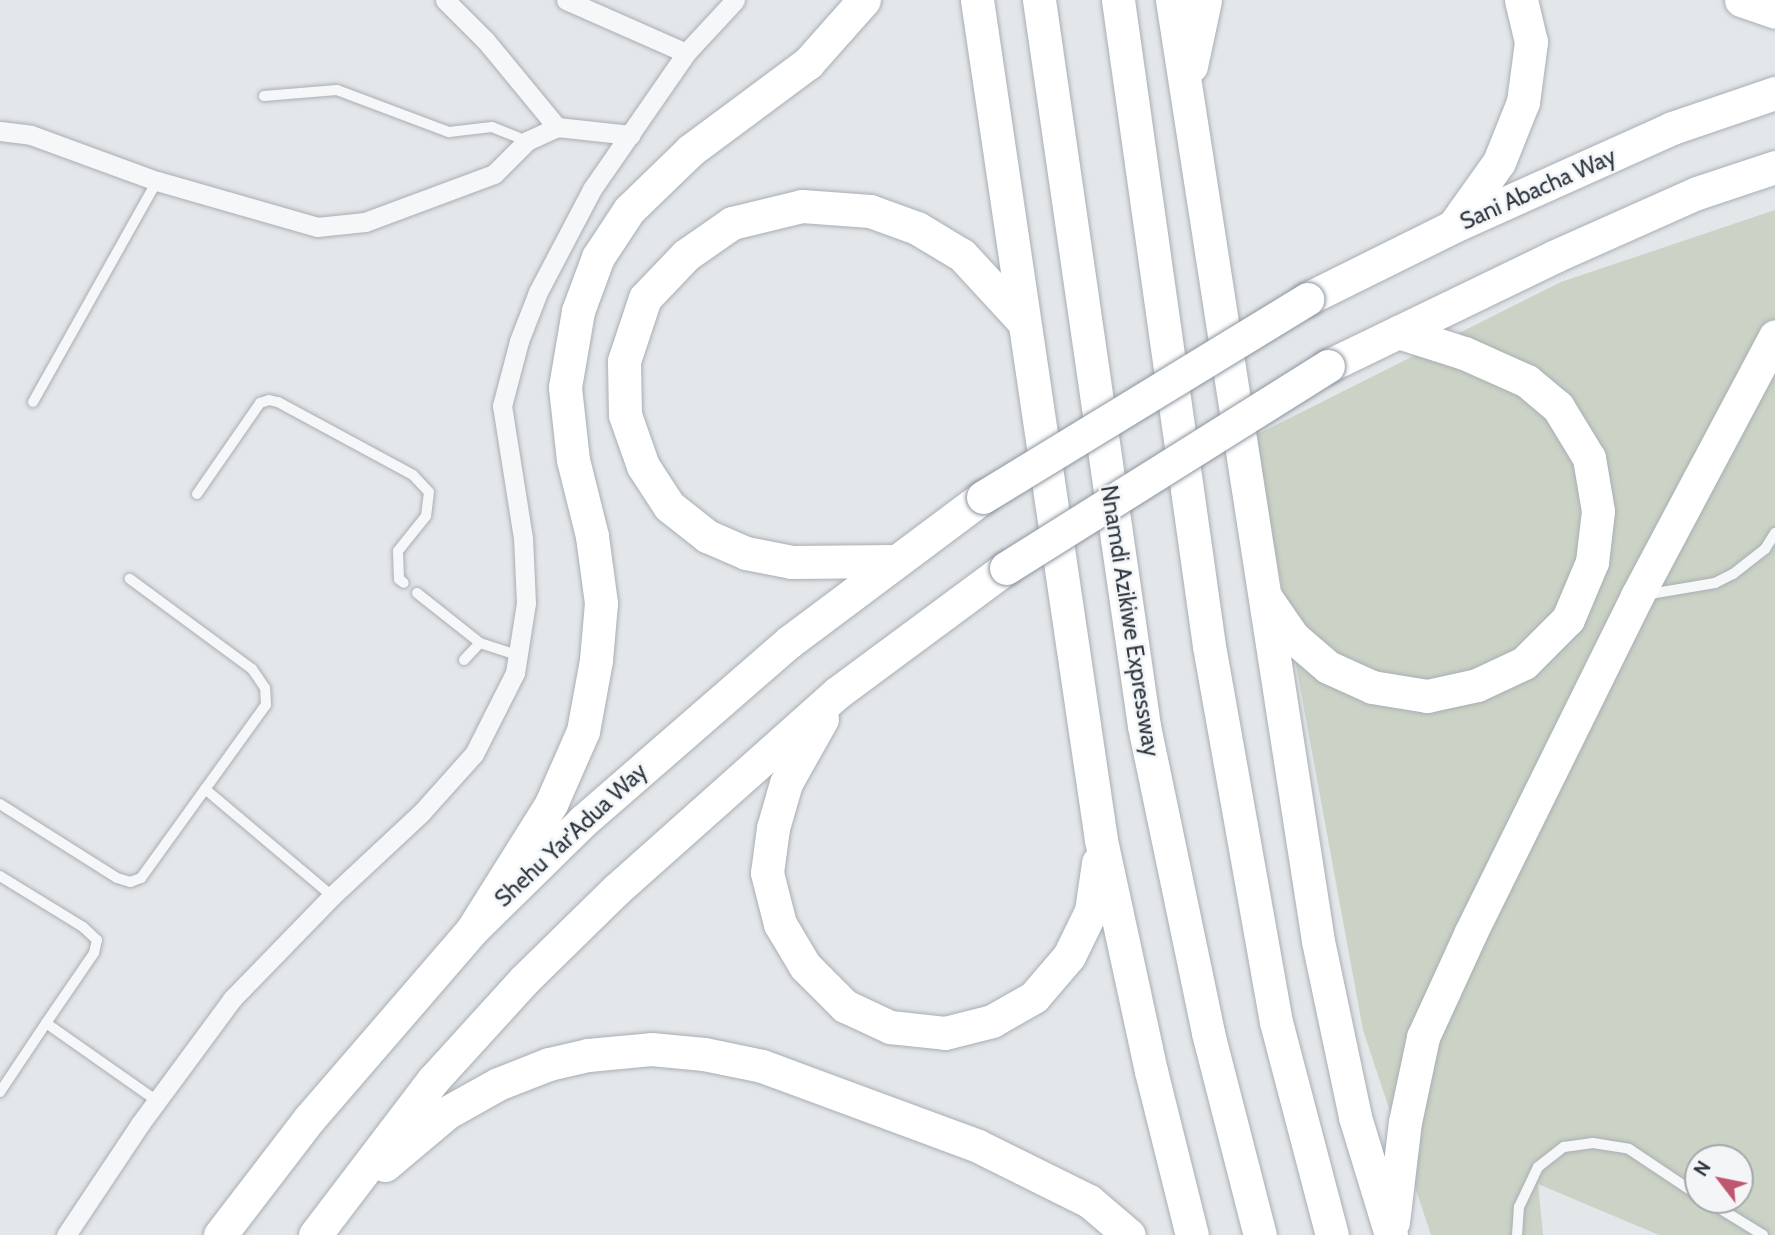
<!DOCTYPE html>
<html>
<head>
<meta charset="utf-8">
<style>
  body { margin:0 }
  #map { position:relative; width:1775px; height:1235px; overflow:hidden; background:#e3e7ea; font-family:Cabin,sans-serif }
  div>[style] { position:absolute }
  .green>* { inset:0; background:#cad3c5 }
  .roads { filter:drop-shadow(0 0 2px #a9aeb4) drop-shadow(0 0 2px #a9aeb4) }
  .lane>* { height:10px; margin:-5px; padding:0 5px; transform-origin:5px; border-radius:5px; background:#f6f7f9 }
  .street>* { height:19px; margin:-9.5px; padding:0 9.5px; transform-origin:9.5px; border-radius:9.5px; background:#f6f7f9 }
  .highway>* { height:33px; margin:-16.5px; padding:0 16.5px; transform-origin:16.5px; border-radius:16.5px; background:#fff }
  .bridges { filter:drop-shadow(0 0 2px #8c959f) drop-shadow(0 0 2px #8c959f) }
  .highway-bridge>* { height:33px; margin:-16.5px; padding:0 16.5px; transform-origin:16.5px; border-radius:16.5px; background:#fff }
  span { translate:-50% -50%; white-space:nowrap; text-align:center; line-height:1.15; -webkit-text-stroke:5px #f3f5f7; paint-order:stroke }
  .street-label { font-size:23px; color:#2d3640 }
  .north { position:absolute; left:1684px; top:1144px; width:70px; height:70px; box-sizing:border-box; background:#f3f5f7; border:2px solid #a4a9ae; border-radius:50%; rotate:302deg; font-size:19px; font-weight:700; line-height:28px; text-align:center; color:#2d3640 }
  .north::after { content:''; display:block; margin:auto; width:24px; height:32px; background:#c05770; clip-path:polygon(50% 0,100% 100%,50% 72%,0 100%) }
</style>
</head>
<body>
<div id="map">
  <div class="green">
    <div style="clip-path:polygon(evenodd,1775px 210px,1775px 1235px,1659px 1235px,1538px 1184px,1543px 1235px,1431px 1235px,1363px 1030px,1254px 436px,1561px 282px,1775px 210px,1698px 1158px,1740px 1158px,1740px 1200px,1698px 1200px,1698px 1158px)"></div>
  </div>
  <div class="roads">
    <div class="lane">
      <div style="left:264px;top:96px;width:73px;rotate:-4.7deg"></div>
      <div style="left:337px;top:90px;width:120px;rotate:20.6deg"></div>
      <div style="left:449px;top:132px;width:43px;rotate:-6.6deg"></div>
      <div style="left:492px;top:127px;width:38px;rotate:22deg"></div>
      <div style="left:33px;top:402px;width:253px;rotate:-60.7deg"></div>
      <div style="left:197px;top:494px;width:111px;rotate:-55.3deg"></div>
      <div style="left:260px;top:403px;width:9px;rotate:-18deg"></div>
      <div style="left:269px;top:400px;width:9px;rotate:13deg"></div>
      <div style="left:278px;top:402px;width:153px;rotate:28.4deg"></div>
      <div style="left:413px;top:475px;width:23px;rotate:47deg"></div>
      <div style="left:429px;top:492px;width:24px;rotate:97deg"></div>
      <div style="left:426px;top:516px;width:45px;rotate:128.7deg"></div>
      <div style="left:398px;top:551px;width:28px;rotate:88deg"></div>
      <div style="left:399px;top:579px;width:6px;rotate:39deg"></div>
      <div style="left:417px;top:593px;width:80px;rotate:38.4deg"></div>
      <div style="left:480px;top:643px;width:42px;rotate:18deg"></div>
      <div style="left:1644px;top:595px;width:72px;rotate:-9.6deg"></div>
      <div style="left:1715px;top:583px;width:20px;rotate:-27deg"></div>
      <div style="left:1733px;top:574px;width:41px;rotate:-38deg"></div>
      <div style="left:1765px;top:549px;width:19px;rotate:-58deg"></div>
      <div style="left:464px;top:660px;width:23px;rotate:-47deg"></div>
      <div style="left:205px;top:789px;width:166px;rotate:40.1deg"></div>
      <div style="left:0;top:804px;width:138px;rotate:32.3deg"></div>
      <div style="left:117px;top:878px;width:14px;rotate:17deg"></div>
      <div style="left:130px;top:882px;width:12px;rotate:-20deg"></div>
      <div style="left:141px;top:878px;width:213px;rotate:-54.2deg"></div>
      <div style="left:266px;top:705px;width:17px;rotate:-93deg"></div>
      <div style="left:265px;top:688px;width:23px;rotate:-124deg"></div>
      <div style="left:252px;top:669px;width:152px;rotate:-143.6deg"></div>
      <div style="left:0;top:876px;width:97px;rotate:31.6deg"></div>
      <div style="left:83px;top:927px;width:19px;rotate:43deg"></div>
      <div style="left:97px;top:940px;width:13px;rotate:103deg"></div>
      <div style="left:94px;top:953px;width:85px;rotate:124.4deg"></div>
      <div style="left:46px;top:1023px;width:136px;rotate:35.1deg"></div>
      <div style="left:0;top:1092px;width:83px;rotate:-56.3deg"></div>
      <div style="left:1706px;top:1200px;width:67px;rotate:31.6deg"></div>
      <div style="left:1517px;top:1235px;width:28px;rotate:-86deg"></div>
      <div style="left:1519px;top:1207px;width:44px;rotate:-64.6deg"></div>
      <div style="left:1538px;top:1167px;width:33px;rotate:-38deg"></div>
      <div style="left:1564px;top:1147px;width:29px;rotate:-8deg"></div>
      <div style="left:1593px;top:1143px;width:36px;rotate:9deg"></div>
      <div style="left:1629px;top:1149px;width:83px;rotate:33.7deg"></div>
    </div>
    <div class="street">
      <div style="left:445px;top:0;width:58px;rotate:45deg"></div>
      <div style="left:486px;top:41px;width:112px;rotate:50.5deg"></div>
      <div style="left:566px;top:0;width:131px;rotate:23.8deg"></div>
      <div style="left:0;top:131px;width:31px;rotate:7deg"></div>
      <div style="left:31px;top:135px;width:134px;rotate:20.1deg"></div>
      <div style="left:157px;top:181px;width:166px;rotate:16deg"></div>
      <div style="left:317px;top:227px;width:48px;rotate:-5.9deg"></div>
      <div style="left:365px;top:222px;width:138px;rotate:-20.4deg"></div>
      <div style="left:494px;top:174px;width:47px;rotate:-45deg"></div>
      <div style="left:527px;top:141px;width:33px;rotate:-25deg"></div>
      <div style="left:557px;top:127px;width:74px;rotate:6.2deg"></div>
      <div style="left:66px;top:1235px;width:133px;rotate:-56.3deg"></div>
      <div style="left:140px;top:1124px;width:155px;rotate:-53.6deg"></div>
      <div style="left:232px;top:999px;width:144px;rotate:-45.8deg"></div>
      <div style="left:332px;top:896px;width:122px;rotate:-43deg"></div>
      <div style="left:421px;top:813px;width:79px;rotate:-48.1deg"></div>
      <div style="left:474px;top:754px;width:91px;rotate:-63.2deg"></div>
      <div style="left:515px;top:673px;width:71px;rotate:-81.1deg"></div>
      <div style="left:526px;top:603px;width:65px;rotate:-92.6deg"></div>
      <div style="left:523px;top:538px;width:134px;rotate:-99deg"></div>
      <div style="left:502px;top:406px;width:67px;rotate:-75.3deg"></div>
      <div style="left:519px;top:341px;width:53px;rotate:-68.8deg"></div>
      <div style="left:538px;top:292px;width:116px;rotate:-62.3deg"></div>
      <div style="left:592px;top:189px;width:165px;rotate:-55.3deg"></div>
      <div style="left:686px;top:53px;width:72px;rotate:-47.2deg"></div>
    </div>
    <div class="highway">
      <div style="left:977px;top:0;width:849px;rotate:81.6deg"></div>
      <div style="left:1101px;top:840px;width:236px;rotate:77.8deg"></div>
      <div style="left:1151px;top:1071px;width:169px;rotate:76deg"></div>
      <div style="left:1039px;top:0;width:734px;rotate:81.77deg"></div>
      <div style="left:1144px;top:726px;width:314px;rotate:78.2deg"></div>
      <div style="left:1208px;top:1033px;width:209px;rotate:75.6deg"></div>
      <div style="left:1118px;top:0;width:652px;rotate:81.98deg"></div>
      <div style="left:1209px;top:646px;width:382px;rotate:79.9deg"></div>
      <div style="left:1276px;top:1022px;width:220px;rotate:75.3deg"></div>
      <div style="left:1172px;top:0;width:952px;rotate:81.18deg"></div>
      <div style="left:1318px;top:941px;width:180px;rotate:78.1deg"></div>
      <div style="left:1355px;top:1117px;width:123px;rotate:73deg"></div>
      <div style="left:1741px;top:0;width:36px;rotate:19deg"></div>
      <div style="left:1191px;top:66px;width:67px;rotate:-78deg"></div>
      <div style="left:1454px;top:225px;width:77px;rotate:-54.5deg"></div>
      <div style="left:1499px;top:162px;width:65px;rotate:-68.2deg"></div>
      <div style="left:1523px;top:102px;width:61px;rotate:-82.4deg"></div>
      <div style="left:1531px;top:42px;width:43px;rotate:-103.4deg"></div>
      <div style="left:1307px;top:299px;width:162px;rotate:-26.4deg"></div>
      <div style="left:1452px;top:227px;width:241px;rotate:-24.2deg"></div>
      <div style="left:1672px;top:128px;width:109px;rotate:-18.8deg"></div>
      <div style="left:1328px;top:366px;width:250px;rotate:-25.8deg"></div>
      <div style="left:1553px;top:257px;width:158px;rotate:-24deg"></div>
      <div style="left:1697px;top:193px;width:82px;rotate:-18.4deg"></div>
      <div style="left:894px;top:561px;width:102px;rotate:179.4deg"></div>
      <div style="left:792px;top:562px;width:47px;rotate:-168.9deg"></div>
      <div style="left:746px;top:553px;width:43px;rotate:-156.4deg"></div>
      <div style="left:707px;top:536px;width:48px;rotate:-141.7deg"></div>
      <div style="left:669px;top:506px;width:48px;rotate:-123deg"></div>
      <div style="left:643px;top:466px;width:54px;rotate:-109.4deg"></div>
      <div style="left:625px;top:415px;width:54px;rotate:-91.1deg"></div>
      <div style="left:624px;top:361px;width:66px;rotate:-71.6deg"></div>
      <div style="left:645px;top:298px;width:59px;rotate:-46.4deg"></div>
      <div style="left:686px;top:255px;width:56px;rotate:-34.8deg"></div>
      <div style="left:732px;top:223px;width:72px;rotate:-13.7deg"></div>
      <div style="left:802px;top:206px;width:68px;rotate:4.2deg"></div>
      <div style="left:870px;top:211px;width:50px;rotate:19.9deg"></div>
      <div style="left:917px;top:228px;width:52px;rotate:31deg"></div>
      <div style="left:962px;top:255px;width:88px;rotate:47.3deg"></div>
      <div style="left:1266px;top:598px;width:47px;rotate:55.3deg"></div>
      <div style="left:1293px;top:637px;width:46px;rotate:40.6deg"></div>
      <div style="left:1328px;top:667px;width:48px;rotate:24.4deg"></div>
      <div style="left:1372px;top:687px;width:56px;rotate:9.3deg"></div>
      <div style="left:1427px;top:696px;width:51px;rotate:-12.4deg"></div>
      <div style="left:1477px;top:685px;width:52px;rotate:-25.1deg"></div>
      <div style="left:1524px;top:663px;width:62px;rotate:-45deg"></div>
      <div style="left:1568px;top:619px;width:62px;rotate:-67.2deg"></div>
      <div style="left:1592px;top:562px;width:51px;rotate:-83.3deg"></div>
      <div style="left:1598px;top:511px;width:54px;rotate:-99.6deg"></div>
      <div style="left:1589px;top:458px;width:60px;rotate:-121.3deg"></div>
      <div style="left:1558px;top:407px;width:40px;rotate:-140deg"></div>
      <div style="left:1527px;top:381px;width:69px;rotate:-156deg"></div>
      <div style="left:1464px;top:353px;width:69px;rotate:-162.3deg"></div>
      <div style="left:822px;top:719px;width:73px;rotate:119.4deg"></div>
      <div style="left:786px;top:783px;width:47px;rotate:106.1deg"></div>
      <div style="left:773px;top:828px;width:45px;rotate:97.6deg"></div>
      <div style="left:767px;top:873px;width:53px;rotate:75.7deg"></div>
      <div style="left:780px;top:924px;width:49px;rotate:59.2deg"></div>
      <div style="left:805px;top:966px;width:57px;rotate:45deg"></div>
      <div style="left:845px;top:1006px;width:50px;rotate:25deg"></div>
      <div style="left:890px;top:1027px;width:55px;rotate:6.2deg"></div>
      <div style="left:945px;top:1033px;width:49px;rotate:-14.3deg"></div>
      <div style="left:992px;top:1021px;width:48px;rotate:-29.7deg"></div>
      <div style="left:1034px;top:997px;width:54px;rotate:-49.5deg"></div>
      <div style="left:1069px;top:956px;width:50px;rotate:-63.9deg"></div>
      <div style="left:1091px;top:911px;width:49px;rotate:-81.7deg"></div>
      <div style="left:472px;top:930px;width:149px;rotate:-57.9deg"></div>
      <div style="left:551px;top:804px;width:80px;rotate:-66.3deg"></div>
      <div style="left:583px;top:731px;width:72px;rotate:-79.6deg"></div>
      <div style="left:596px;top:660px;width:57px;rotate:-85deg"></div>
      <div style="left:601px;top:603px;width:68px;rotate:-97.7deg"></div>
      <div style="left:592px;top:536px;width:78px;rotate:-104deg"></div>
      <div style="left:573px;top:460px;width:73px;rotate:-96.3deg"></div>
      <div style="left:565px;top:387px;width:77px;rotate:-80.3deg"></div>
      <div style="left:578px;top:311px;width:58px;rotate:-69.7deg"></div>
      <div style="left:598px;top:257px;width:56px;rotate:-56.6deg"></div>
      <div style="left:629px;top:210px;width:86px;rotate:-44.1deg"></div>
      <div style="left:691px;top:150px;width:146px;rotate:-36.6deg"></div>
      <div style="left:808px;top:63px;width:84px;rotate:-48.4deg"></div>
      <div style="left:385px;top:1165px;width:82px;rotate:-40.1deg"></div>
      <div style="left:448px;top:1112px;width:57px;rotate:-29.2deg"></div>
      <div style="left:498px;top:1084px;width:55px;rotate:-21.4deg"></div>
      <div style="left:549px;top:1064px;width:40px;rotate:-13deg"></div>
      <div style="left:588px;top:1055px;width:63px;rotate:-5.4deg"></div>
      <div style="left:651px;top:1049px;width:53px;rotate:5.4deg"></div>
      <div style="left:704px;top:1054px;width:59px;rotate:11.7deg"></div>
      <div style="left:762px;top:1066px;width:230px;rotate:20.3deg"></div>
      <div style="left:978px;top:1146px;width:124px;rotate:26.4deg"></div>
      <div style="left:1089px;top:1201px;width:52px;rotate:40.4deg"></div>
      <div style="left:1393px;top:1222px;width:101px;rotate:-83.2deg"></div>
      <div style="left:1405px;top:1122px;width:87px;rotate:-78deg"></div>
      <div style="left:1423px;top:1037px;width:115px;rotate:-65.4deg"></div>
      <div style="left:1471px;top:932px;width:375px;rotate:-63.7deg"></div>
      <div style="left:1637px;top:596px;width:294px;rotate:-62deg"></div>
      <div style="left:220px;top:1235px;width:146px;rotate:-52.5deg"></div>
      <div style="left:309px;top:1119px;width:250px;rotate:-49.2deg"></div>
      <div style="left:472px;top:930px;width:156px;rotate:-44.5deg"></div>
      <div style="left:583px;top:821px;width:273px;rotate:-41deg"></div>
      <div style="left:789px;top:642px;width:242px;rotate:-36.8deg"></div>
      <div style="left:315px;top:1235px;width:196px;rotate:-52.7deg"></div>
      <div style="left:434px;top:1079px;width:134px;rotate:-47.7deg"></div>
      <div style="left:524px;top:980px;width:130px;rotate:-44.4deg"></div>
      <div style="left:617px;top:889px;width:295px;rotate:-41.7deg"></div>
      <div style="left:837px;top:693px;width:210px;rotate:-36.5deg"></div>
    </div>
  </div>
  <div class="bridges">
    <div class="highway-bridge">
      <div style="left:983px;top:497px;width:380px;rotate:-31.4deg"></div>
      <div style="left:1006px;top:568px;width:380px;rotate:-32.1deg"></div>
    </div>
  </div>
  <div class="street-label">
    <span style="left:1538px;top:189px;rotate:-24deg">Sani Abacha Way</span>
    <span style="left:1130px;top:621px;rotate:81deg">Nnamdi Azikiwe Expressway</span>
    <span style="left:571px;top:835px;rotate:-43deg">Shehu Yar'Adua Way</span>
  </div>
  <div class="north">N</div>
</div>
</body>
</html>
